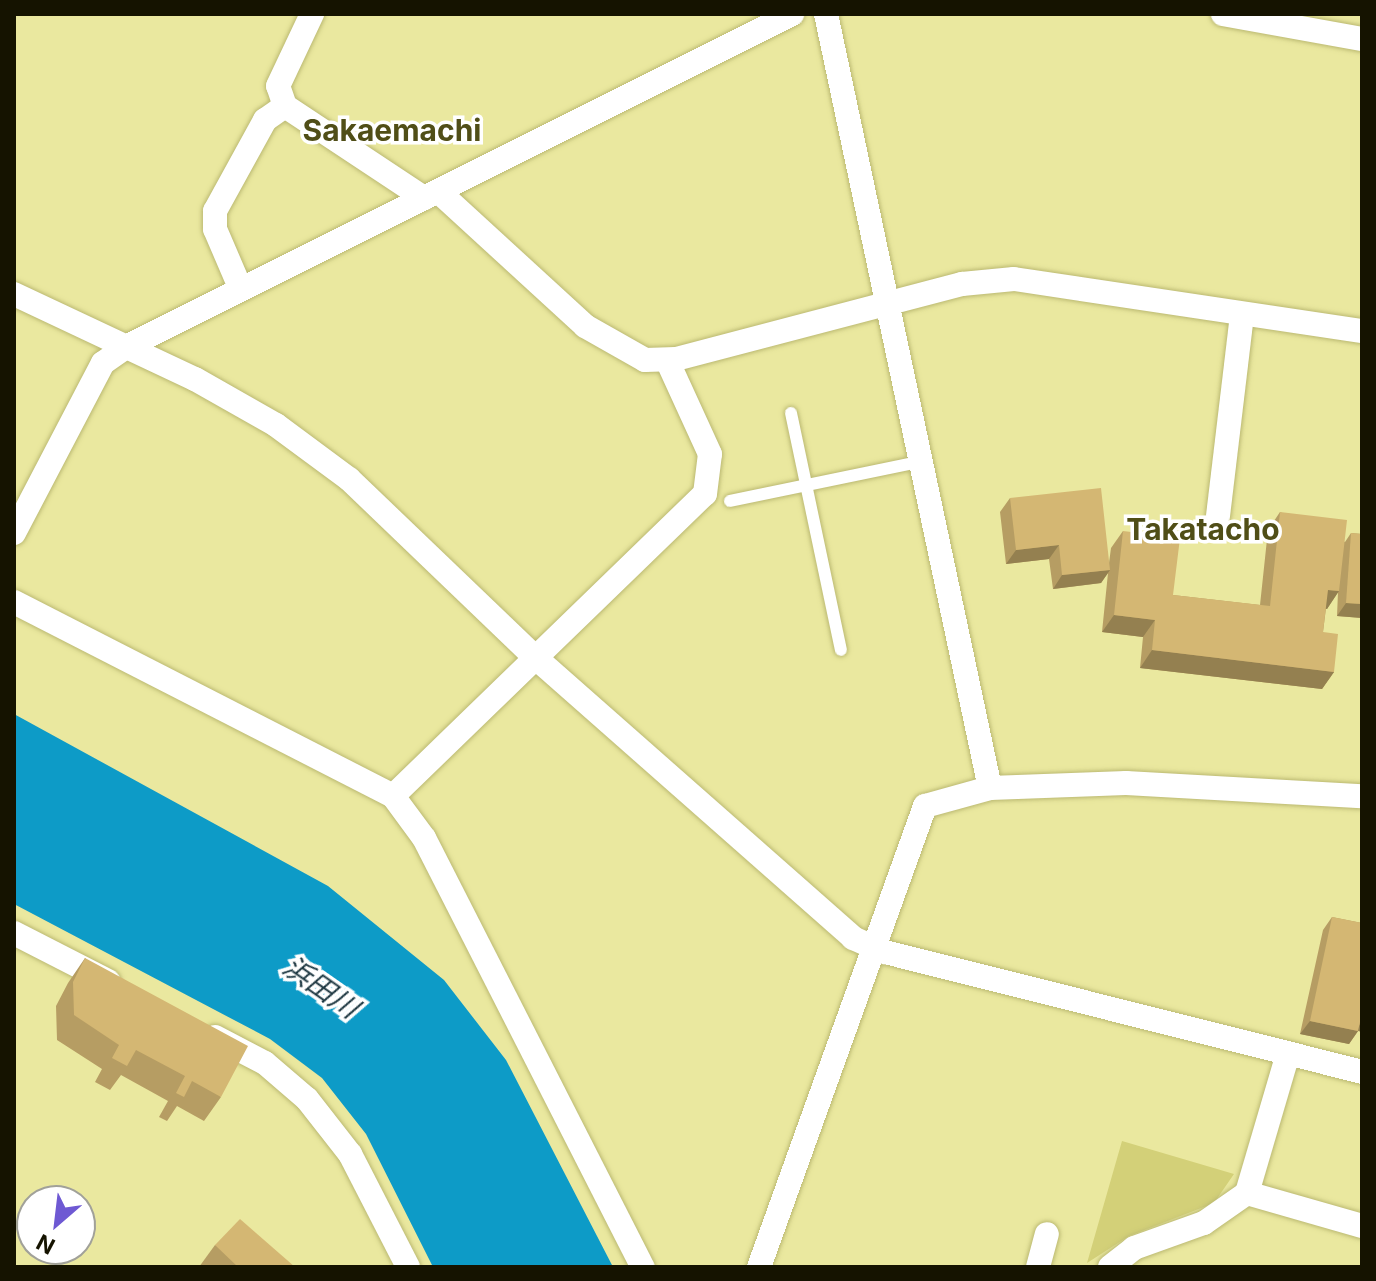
<!DOCTYPE html>
<html>
<head>
<meta charset="utf-8">
<style>
  body { margin:0 }
  #map { position:relative; width:1376px; height:1281px; overflow:hidden; background:#eae89f; font-family:Inter,"Noto Sans JP",sans-serif }
  div>[style] { position:absolute }
  .green>* { inset:0; background:#d3d078 }
  .water>* { inset:0; background:#0d9bc7 }
  .roads { filter:drop-shadow(0 0 2px #bbb972) drop-shadow(0 0 2px #bbb972) }
  .lane>* { height:12px; margin:-6px; padding:0 6px; transform-origin:6px; border-radius:6px; background:#fff }
  .street>* { height:24px; margin:-12px; padding:0 12px; transform-origin:12px; border-radius:12px; background:#fff }
  .wall>* { inset:0; background:#b69d63 }
  .shaded-wall>* { inset:0; background:#948050 }
  .building>* { inset:0; background:#d4b773 }
  span { translate:-50% -50%; white-space:nowrap; text-align:center; line-height:1.15; -webkit-text-stroke:7px #fff; paint-order:stroke }
  .water-label { font-size:28px; color:#1c3640; font-style:italic }
  .quarter-label { font-size:30px; color:#504e17; font-weight:700 }
  .frame { position:absolute; inset:0; border:16px solid #151300; pointer-events:none }
  .north { position:absolute; left:16px; top:1185px; width:80px; height:80px; box-sizing:border-box; background:#fff; border:2px solid #a1a199; border-radius:50%; rotate:208deg; font-size:22px; font-weight:700; line-height:32px; text-align:center; color:#151300 }
  .north::after { content:''; display:block; margin:auto; width:28px; height:36px; background:#6e59d3; clip-path:polygon(50% 0,100% 100%,50% 72%,0 100%) }
</style>
</head>
<body>
<div id="map">
  <div class="green">
    <div style="clip-path:polygon(1122px 1141px,1234px 1174px,1214px 1203px,1129px 1236px,1087px 1263px)"></div>
  </div>
  <div class="water">
    <div style="clip-path:polygon(14px 714px,328px 886px,444px 980px,506px 1060px,613px 1267px,433px 1267px,366px 1134px,322px 1078px,270px 1039px,14px 904px)"></div>
  </div>
  <div class="roads">
    <div class="lane">
      <div style="left:791px;top:413px;width:242px;rotate:78.1deg"></div>
      <div style="left:730px;top:501px;width:192px;rotate:-11.7deg"></div>
    </div>
    <div class="street">
      <div style="left:826px;top:14px;width:791px;rotate:78.04deg"></div>
      <div style="left:1223px;top:14px;width:141px;rotate:10.2deg"></div>
      <div style="left:285px;top:106px;width:21px;rotate:-109deg"></div>
      <div style="left:278px;top:86px;width:80px;rotate:-64.7deg"></div>
      <div style="left:439px;top:192px;width:198px;rotate:42.5deg"></div>
      <div style="left:585px;top:326px;width:69px;rotate:29.5deg"></div>
      <div style="left:645px;top:360px;width:31px;rotate:-2deg"></div>
      <div style="left:676px;top:359px;width:296px;rotate:-14.7deg"></div>
      <div style="left:962px;top:284px;width:52px;rotate:-5.5deg"></div>
      <div style="left:1014px;top:279px;width:352px;rotate:8.5deg"></div>
      <div style="left:239px;top:285px;width:61px;rotate:-113.2deg"></div>
      <div style="left:215px;top:229px;width:18px;rotate:-90deg"></div>
      <div style="left:215px;top:211px;width:104px;rotate:-61.2deg"></div>
      <div style="left:265px;top:120px;width:24px;rotate:-35deg"></div>
      <div style="left:285px;top:106px;width:167px;rotate:33.5deg"></div>
      <div style="left:14px;top:294px;width:200px;rotate:25.2deg"></div>
      <div style="left:195px;top:379px;width:93px;rotate:29.6deg"></div>
      <div style="left:276px;top:425px;width:91px;rotate:36.5deg"></div>
      <div style="left:349px;top:479px;width:260px;rotate:43.8deg"></div>
      <div style="left:537px;top:659px;width:422px;rotate:41.4deg"></div>
      <div style="left:853px;top:938px;width:35px;rotate:24deg"></div>
      <div style="left:885px;top:952px;width:492px;rotate:14.1deg"></div>
      <div style="left:1218px;top:516px;width:203px;rotate:-83.2deg"></div>
      <div style="left:14px;top:533px;width:192px;rotate:-62.4deg"></div>
      <div style="left:103px;top:363px;width:28px;rotate:-35deg"></div>
      <div style="left:126px;top:347px;width:745px;rotate:-26.57deg"></div>
      <div style="left:14px;top:602px;width:426px;rotate:27.1deg"></div>
      <div style="left:393px;top:796px;width:52px;rotate:53.6deg"></div>
      <div style="left:424px;top:838px;width:482px;rotate:63deg"></div>
      <div style="left:393px;top:796px;width:434px;rotate:-44.1deg"></div>
      <div style="left:705px;top:494px;width:40px;rotate:-82.9deg"></div>
      <div style="left:710px;top:454px;width:103px;rotate:-114.6deg"></div>
      <div style="left:14px;top:933px;width:106px;rotate:27.1deg"></div>
      <div style="left:215px;top:1037px;width:56px;rotate:27.5deg"></div>
      <div style="left:265px;top:1063px;width:55px;rotate:40.6deg"></div>
      <div style="left:307px;top:1099px;width:70px;rotate:52deg"></div>
      <div style="left:350px;top:1154px;width:127px;rotate:62.8deg"></div>
      <div style="left:1247px;top:1193px;width:120px;rotate:16deg"></div>
      <div style="left:759px;top:1267px;width:490px;rotate:-70.2deg"></div>
      <div style="left:925px;top:806px;width:67px;rotate:-15.5deg"></div>
      <div style="left:990px;top:788px;width:136px;rotate:-2.1deg"></div>
      <div style="left:1126px;top:783px;width:236px;rotate:3.2deg"></div>
      <div style="left:1038px;top:1267px;width:34px;rotate:-75deg"></div>
      <div style="left:1110px;top:1267px;width:31px;rotate:-38deg"></div>
      <div style="left:1134px;top:1248px;width:74px;rotate:-19.7deg"></div>
      <div style="left:1204px;top:1223px;width:52px;rotate:-34.9deg"></div>
      <div style="left:1247px;top:1193px;width:145px;rotate:-73.6deg"></div>
    </div>
  </div>
  <div class="wall">
    <div style="clip-path:polygon(1010px 498px,1109px 563px,1111px 548px,1123px 531px,1173px 595px,1260px 605px,1268px 530px,1280px 512px,1345px 542px,1351px 533px,1362px 534px,1362px 618px,1337px 616px,1338px 592px,1327px 609px,1326px 608px,1323px 632px,1334px 672px,1322px 689px,1140px 668px,1143px 637px,1102px 632px,1108px 573px,1101px 583px,1053px 589px,1049px 559px,1006px 564px,1000px 512px)"></div>
    <div style="clip-path:polygon(1332px 917px,1362px 923px,1362px 1032px,1358px 1031px,1349px 1044px,1300px 1034px,1323px 930px)"></div>
    <div style="clip-path:polygon(85px 958px,221px 1097px,204px 1121px,177px 1106px,167px 1121px,159px 1117px,168px 1101px,121px 1075px,110px 1090px,95px 1082px,102px 1069px,57px 1040px,56px 1006px,68px 983px)"></div>
    <div style="clip-path:polygon(215px 1245px,295px 1267px,199px 1267px)"></div>
  </div>
  <div class="shaded-wall">
    <div style="clip-path:polygon(1059px 545px,1049px 559px,1006px 564px,1016px 550px)"></div>
    <div style="clip-path:polygon(1110px 570px,1101px 583px,1053px 589px,1062px 575px)"></div>
    <div style="clip-path:polygon(1328px 590px,1339px 591px,1327px 609px,1316px 607px)"></div>
    <div style="clip-path:polygon(1346px 603px,1362px 604px,1362px 618px,1337px 616px)"></div>
    <div style="clip-path:polygon(1114px 615px,1155px 620px,1143px 637px,1102px 632px)"></div>
    <div style="clip-path:polygon(1152px 650px,1334px 672px,1322px 689px,1140px 668px)"></div>
    <div style="clip-path:polygon(1310px 1021px,1358px 1031px,1349px 1044px,1300px 1034px)"></div>
    <div style="clip-path:polygon(1362px 1021px,1362px 1032px,1356px 1030px)"></div>
  </div>
  <div class="building">
    <div style="clip-path:polygon(1101px 488px,1110px 570px,1062px 575px,1059px 545px,1016px 550px,1010px 498px)"></div>
    <div style="clip-path:polygon(1280px 512px,1347px 520px,1339px 591px,1328px 590px,1323px 632px,1338px 634px,1334px 672px,1152px 650px,1155px 620px,1114px 615px,1123px 531px,1180px 538px,1173px 595px,1270px 606px)"></div>
    <div style="clip-path:polygon(1351px 533px,1362px 534px,1362px 604px,1346px 603px)"></div>
    <div style="clip-path:polygon(1332px 917px,1362px 923px,1362px 1013px,1358px 1031px,1310px 1021px)"></div>
    <div style="clip-path:polygon(85px 958px,248px 1046px,221px 1097px,192px 1081px,184px 1097px,176px 1093px,185px 1076px,136px 1050px,127px 1066px,112px 1058px,119px 1045px,74px 1015px,73px 982px)"></div>
    <div style="clip-path:polygon(240px 1219px,295px 1267px,238px 1267px,215px 1245px)"></div>
  </div>
  <div class="water-label">
    <span style="left:321px;top:987px;rotate:35deg">浜田川</span>
  </div>
  <div class="quarter-label">
    <span style="left:392px;top:130px">Sakaemachi</span>
    <span style="left:1203px;top:529px">Takatacho</span>
  </div>
  <div class="frame"></div>
  <div class="north">N</div>
</div>
</body>
</html>
